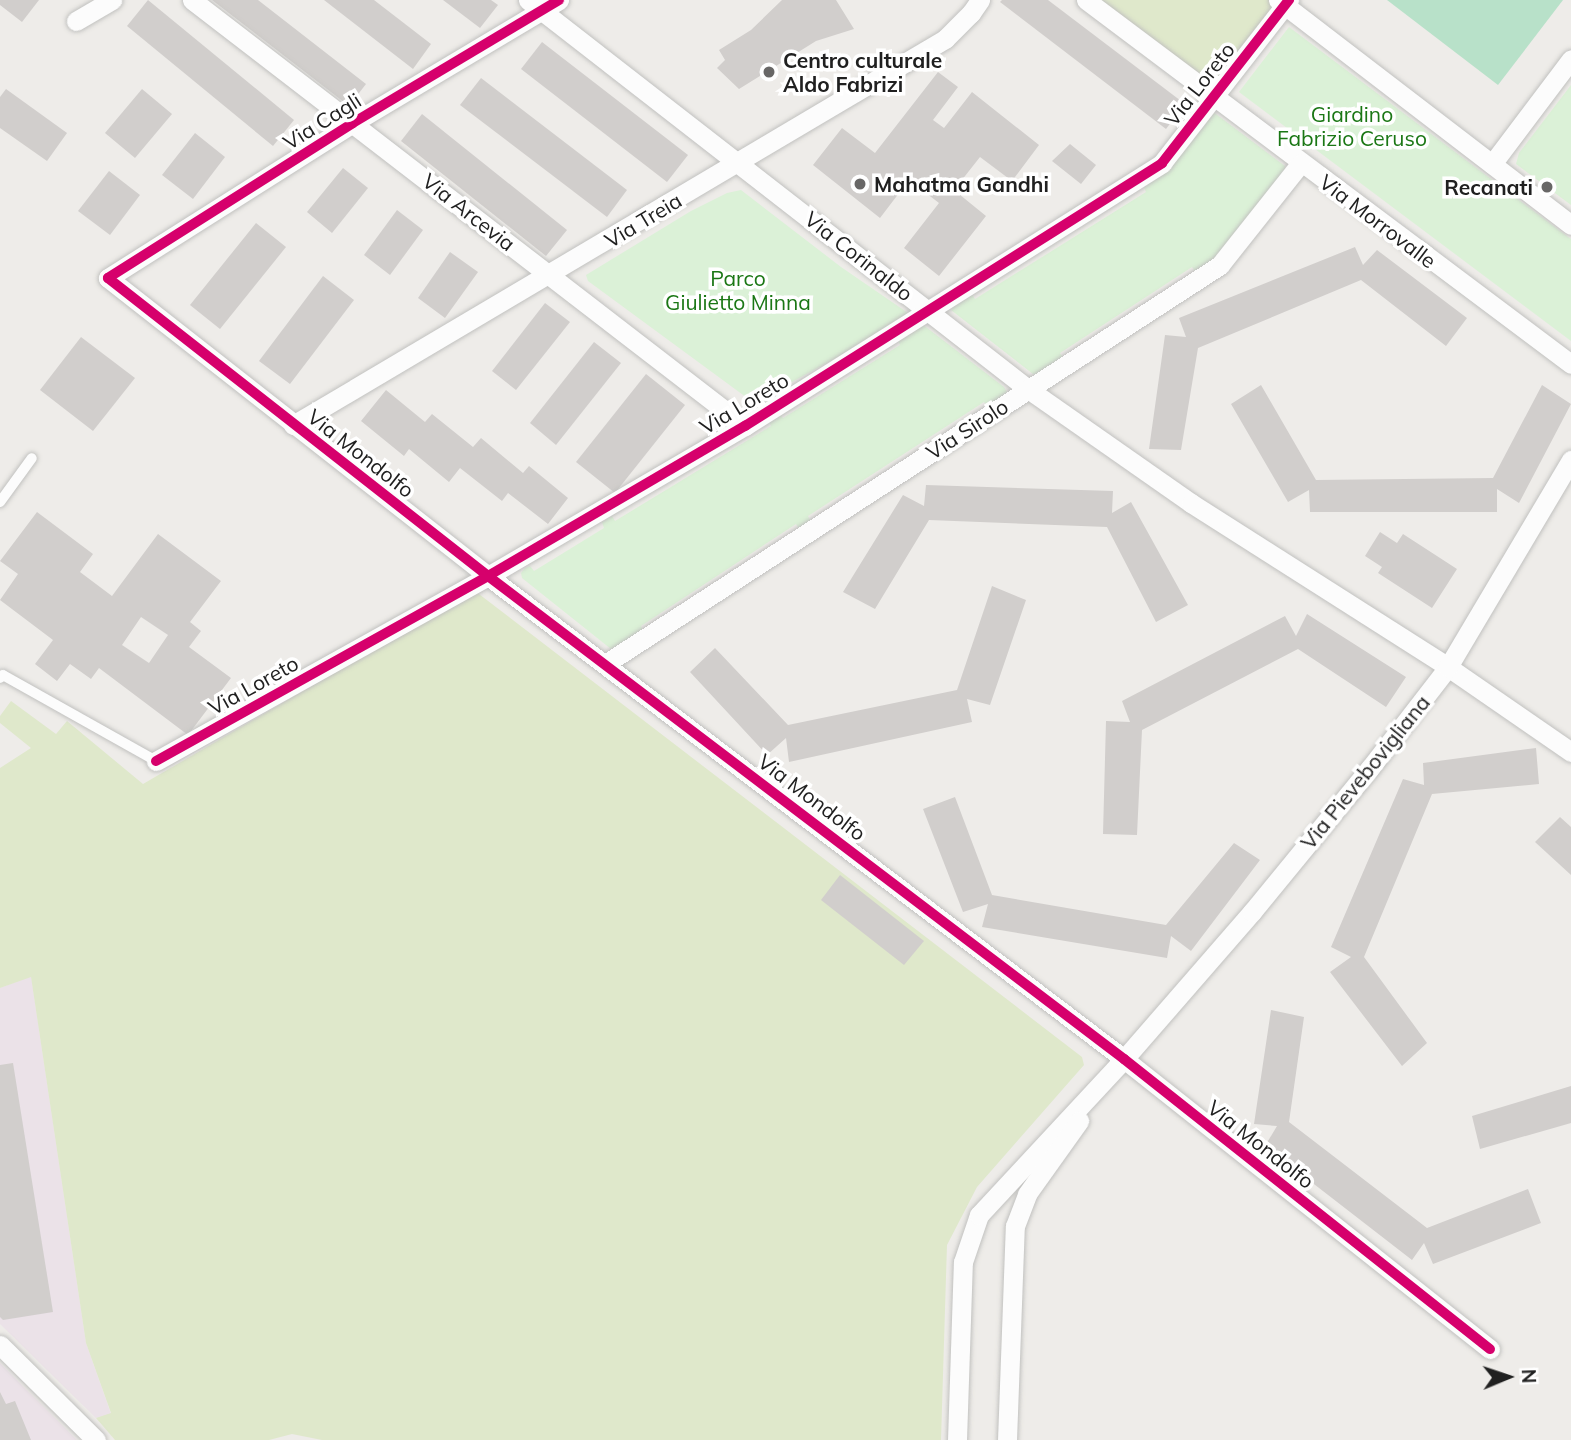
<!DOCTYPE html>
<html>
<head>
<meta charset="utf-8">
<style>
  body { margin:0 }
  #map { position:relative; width:1571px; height:1440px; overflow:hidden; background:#eeece9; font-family:Mulish,sans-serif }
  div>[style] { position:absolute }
  .industrial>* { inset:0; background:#ebe2e8 }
  .grass>* { inset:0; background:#dfe8cb }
  .park>* { inset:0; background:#dbf1d7 }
  .pitch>* { inset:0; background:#b8e1c9 }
  .building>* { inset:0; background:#d1cecc }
  .roads { filter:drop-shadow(0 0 2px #c1c1bf) drop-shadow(0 0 2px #c1c1bf) }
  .service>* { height:10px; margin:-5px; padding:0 5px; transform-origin:5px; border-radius:5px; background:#fcfcfc }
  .minor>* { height:19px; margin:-9.5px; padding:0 9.5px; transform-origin:9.5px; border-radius:9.5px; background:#fcfcfc }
  .cycleway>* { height:10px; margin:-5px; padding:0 5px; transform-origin:5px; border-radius:5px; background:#d6006c }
  .dots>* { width:19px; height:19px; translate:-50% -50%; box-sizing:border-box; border:4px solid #fff; border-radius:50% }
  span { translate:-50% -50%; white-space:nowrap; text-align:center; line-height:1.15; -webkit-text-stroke:7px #fff; paint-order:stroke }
  .poi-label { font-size:21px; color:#202020; font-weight:700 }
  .left { translate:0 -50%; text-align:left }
  .right { translate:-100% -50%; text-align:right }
  .street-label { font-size:21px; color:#202020 }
  .park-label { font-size:21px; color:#1b7715 }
  .north { position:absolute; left:1473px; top:1342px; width:70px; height:70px; -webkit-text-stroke:5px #fff; paint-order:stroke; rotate:88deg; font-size:19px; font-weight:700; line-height:28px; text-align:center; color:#202020 }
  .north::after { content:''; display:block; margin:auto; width:24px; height:32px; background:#202020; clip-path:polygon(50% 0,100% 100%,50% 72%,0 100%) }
</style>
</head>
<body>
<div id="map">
  <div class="industrial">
    <div style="clip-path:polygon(31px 976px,86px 1343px,111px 1414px,96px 1418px,0 1324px,0 988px)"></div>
    <div style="clip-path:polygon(0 1363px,77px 1440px,0 1440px)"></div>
  </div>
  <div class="grass">
    <div style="clip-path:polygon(1093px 0,1277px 0,1214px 97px)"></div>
    <div style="clip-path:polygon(475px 591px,1082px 1057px,1084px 1065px,977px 1187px,947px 1245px,941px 1440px,322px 1440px,292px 1434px,269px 1440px,115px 1440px,96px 1418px,111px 1413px,86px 1343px,31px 977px,0 988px,0 768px,31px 748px,0 723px,0 716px,11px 701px,56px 734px,67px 721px,143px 784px)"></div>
  </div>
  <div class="park">
    <div style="clip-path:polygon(1289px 27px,1571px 239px,1571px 341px,1239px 92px)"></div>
    <div style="clip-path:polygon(1571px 85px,1571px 205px,1516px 164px,1519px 153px)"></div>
    <div style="clip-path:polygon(1212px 111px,1285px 166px,1285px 171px,1221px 256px,1196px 272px,1192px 267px,1060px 353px,1064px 359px,1038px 375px,1033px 374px,951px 310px,953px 304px,971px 293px,975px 299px,1146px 192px,1143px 185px)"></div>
    <div style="clip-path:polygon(741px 190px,841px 267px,908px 313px,903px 321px,754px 403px,588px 281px,586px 275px,691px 211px,727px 193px)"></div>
    <div style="clip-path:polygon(922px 324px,1004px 387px,1007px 392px,988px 407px,984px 402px,808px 516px,811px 522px,800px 530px,796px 524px,641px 626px,644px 633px,611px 649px,522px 578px,521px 573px,525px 568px,530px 566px,534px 571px,604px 528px,602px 522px,612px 516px,615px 521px,771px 426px,768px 420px,779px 413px,783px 418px,900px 345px,897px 338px)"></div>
  </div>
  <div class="pitch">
    <div style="clip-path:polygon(1387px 0,1563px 0,1498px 85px)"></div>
  </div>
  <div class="building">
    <div style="clip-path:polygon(0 0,39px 0,22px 22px,0 5px)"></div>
    <div style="clip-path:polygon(148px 0,294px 120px,273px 146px,127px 26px)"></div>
    <div style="clip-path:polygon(212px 0,258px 0,366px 84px,349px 106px)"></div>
    <div style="clip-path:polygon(324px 0,374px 0,431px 44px,413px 69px)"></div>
    <div style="clip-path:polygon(443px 0,491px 0,498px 5px,480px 28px)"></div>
    <div style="clip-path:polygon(782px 0,836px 0,854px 29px,816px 41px,739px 89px,717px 68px,725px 60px,719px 50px,751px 30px)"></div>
    <div style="clip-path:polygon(1002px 0,1048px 0,1185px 104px,1166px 129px,1000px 2px)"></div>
    <div style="clip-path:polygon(542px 42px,688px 155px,667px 182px,521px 69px)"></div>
    <div style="clip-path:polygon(938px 72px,958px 87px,933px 120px,944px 128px,972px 92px,1039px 145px,1012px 181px,980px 157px,954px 190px,986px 216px,939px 276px,904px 248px,939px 203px,909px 180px,880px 218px,813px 165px,842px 128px,875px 153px)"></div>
    <div style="clip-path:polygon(481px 78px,627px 190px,607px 217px,460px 105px)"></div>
    <div style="clip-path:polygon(6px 89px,67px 133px,47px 161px,0 128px,0 97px)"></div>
    <div style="clip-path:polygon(142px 89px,172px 114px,135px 158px,105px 133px)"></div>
    <div style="clip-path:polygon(422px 114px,567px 230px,546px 256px,401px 141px)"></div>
    <div style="clip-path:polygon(195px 133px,225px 157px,193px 199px,162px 175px)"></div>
    <div style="clip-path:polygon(1070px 144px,1096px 165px,1081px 184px,1052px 161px)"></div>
    <div style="clip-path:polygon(343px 168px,368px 188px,332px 233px,307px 212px)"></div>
    <div style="clip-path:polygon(109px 171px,140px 195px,110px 235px,78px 211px)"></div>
    <div style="clip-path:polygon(397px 210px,423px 230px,390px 275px,364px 255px)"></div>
    <div style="clip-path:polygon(256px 223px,286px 247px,220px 329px,190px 305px)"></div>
    <div style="clip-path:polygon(1355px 247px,1363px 265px,1377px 250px,1467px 318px,1446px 346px,1361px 280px,1198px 348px,1181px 450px,1149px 449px,1165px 335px,1186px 337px,1179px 318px)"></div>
    <div style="clip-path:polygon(450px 252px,478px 272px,445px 318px,418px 298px)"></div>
    <div style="clip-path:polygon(323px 276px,354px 300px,290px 384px,259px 361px)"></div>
    <div style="clip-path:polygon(545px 303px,570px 322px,516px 390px,492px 371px)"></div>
    <div style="clip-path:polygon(81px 337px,135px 378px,93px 431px,40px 390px)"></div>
    <div style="clip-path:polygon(594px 342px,621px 363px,556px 445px,530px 423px)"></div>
    <div style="clip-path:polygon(646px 374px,685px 405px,615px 493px,576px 462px)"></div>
    <div style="clip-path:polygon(1261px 385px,1316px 480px,1493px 478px,1542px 385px,1571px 404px,1519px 503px,1497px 489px,1497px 512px,1310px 512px,1309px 490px,1288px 502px,1231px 404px)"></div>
    <div style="clip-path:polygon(386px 390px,425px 422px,432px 414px,473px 447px,481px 438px,523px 473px,529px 466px,568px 498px,548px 524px,508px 493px,502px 501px,460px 468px,449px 482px,409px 449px,404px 456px,361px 421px)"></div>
    <div style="clip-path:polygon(926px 485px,1113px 491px,1112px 513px,1131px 502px,1188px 605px,1156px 622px,1107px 527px,929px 520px,875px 609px,843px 592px,903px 495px,924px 506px)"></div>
    <div style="clip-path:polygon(evenodd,37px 512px,93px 554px,80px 572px,112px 596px,158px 534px,221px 581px,190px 622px,201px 631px,189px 647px,231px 678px,188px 735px,99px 668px,91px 679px,70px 664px,57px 681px,35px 664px,53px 640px,0 600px,18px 574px,0 561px,37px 512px,141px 617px,168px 635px,149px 663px,122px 645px,141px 617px)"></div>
    <div style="clip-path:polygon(1380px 532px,1397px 543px,1403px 534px,1457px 569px,1432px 608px,1378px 573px,1382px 567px,1365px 556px)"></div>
    <div style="clip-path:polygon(992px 586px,1026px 600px,990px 705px,967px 699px,972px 722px,789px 762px,786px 738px,767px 755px,690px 672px,715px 648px,788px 725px,957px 690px)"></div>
    <div style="clip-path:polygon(1307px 614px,1406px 677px,1386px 707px,1298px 649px,1142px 730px,1137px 835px,1103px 834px,1106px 721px,1130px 722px,1122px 701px,1285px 616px,1296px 636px)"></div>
    <div style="clip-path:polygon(1536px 748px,1539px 784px,1432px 794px,1364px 957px,1427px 1043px,1402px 1066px,1330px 972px,1351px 957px,1331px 947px,1403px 779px,1424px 785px,1423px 763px)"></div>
    <div style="clip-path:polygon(955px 797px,992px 895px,1166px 925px,1234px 843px,1260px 860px,1191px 951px,1171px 936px,1167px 958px,982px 927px,988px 904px,963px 912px,923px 809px)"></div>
    <div style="clip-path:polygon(1560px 817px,1571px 827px,1571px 875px,1535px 842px)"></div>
    <div style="clip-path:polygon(840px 875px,924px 941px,904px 965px,821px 900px)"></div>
    <div style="clip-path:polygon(1271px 1010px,1304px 1017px,1289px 1122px,1427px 1228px,1528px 1189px,1541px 1223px,1433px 1264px,1424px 1243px,1412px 1260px,1265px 1146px,1277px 1126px,1254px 1124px)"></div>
    <div style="clip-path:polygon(13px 1063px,53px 1312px,3px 1320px,0 1317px,0 1065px)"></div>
    <div style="clip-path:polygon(1571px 1086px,1571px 1123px,1480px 1149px,1472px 1116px)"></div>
    <div style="clip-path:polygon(0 1392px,6px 1404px,15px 1401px,31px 1440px,0 1440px)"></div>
  </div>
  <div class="roads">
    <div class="service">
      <div style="left:0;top:502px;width:54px;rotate:-54deg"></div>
      <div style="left:0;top:678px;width:4px;rotate:-45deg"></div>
      <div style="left:3px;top:675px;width:176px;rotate:29.3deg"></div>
    </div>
    <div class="minor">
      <div style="left:192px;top:0;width:698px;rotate:37.61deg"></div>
      <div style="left:528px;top:0;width:633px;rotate:37.88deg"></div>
      <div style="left:1028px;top:389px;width:199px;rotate:35deg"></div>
      <div style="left:1191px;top:503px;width:305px;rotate:32.5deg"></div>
      <div style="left:1448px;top:667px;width:150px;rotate:34.6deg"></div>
      <div style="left:559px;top:0;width:240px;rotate:149.2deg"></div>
      <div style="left:353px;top:123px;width:290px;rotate:147.7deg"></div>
      <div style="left:108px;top:278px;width:483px;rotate:38.1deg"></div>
      <div style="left:488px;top:576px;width:799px;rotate:37.21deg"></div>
      <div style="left:1124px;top:1059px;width:467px;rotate:38.4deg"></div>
      <div style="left:1086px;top:0;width:606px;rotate:36.89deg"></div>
      <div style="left:1278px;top:0;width:369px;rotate:37.5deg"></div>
      <div style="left:76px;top:21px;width:42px;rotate:-30.3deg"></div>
      <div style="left:1492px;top:164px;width:131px;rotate:-53deg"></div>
      <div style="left:293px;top:425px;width:758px;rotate:-30.63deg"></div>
      <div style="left:945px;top:39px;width:37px;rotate:-45deg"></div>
      <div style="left:971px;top:13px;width:16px;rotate:-55deg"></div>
      <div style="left:605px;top:664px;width:733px;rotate:-32.97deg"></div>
      <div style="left:1220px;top:265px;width:129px;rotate:-51.6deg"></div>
      <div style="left:156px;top:761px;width:380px;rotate:-29.1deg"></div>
      <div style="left:488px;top:576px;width:298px;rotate:-30.3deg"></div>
      <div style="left:745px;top:426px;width:493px;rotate:-32.2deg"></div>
      <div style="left:1162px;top:163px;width:207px;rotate:-52.1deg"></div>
      <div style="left:0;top:1345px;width:135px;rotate:44.7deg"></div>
      <div style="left:957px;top:1440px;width:178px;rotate:-88.1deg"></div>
      <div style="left:963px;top:1262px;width:50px;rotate:-71.2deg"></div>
      <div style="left:979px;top:1215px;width:213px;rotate:-47.1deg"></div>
      <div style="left:1124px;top:1059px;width:195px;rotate:-49deg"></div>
      <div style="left:1252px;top:912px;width:186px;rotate:-50.7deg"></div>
      <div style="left:1370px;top:768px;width:128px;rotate:-52.3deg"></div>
      <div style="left:1448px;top:667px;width:241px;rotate:-59.3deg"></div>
      <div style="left:1007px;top:1440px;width:214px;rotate:-87.9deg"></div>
      <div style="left:1015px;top:1226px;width:34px;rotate:-69deg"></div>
      <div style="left:1027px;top:1194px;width:90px;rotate:-54.5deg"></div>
    </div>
  </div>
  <div class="cycleway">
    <div style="left:559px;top:0;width:240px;rotate:149.2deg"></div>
    <div style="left:353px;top:123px;width:290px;rotate:147.7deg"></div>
    <div style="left:108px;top:278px;width:483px;rotate:38.1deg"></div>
    <div style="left:488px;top:576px;width:799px;rotate:37.21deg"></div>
    <div style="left:1124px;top:1059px;width:467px;rotate:38.4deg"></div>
    <div style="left:156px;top:761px;width:380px;rotate:-29.1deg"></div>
    <div style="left:488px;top:576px;width:298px;rotate:-30.3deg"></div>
    <div style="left:745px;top:426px;width:493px;rotate:-32.2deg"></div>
    <div style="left:1162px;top:163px;width:207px;rotate:-52.1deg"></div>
  </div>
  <div class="dots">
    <div style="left:769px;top:72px;background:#686766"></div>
    <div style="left:860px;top:184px;background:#686766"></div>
    <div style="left:1547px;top:187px;background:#686766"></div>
  </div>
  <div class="poi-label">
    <span class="left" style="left:783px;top:72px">Centro culturale<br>Aldo Fabrizi</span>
    <span class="left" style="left:874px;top:184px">Mahatma Gandhi</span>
    <span class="right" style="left:1533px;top:187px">Recanati</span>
  </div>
  <div class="street-label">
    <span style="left:1199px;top:84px;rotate:-52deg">Via Loreto</span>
    <span style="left:322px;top:121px;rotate:-32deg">Via Cagli</span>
    <span style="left:469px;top:212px;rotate:38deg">Via Arcevia</span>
    <span style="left:643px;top:220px;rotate:-31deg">Via Treia</span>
    <span style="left:1378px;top:221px;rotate:37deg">Via Morrovalle</span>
    <span style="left:859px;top:256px;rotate:38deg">Via Corinaldo</span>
    <span style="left:744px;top:403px;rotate:-31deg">Via Loreto</span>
    <span style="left:967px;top:429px;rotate:-33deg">Via Sirolo</span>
    <span style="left:361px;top:453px;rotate:38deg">Via Mondolfo</span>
    <span style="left:253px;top:685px;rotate:-29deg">Via Loreto</span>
    <span style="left:1365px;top:772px;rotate:-51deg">Via Pievebovigliana</span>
    <span style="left:812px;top:797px;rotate:37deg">Via Mondolfo</span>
    <span style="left:1261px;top:1144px;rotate:38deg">Via Mondolfo</span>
  </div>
  <div class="park-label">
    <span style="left:1352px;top:126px">Giardino<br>Fabrizio Ceruso</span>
    <span style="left:738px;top:290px">Parco<br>Giulietto Minna</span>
  </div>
  <div class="north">N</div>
</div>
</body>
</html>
